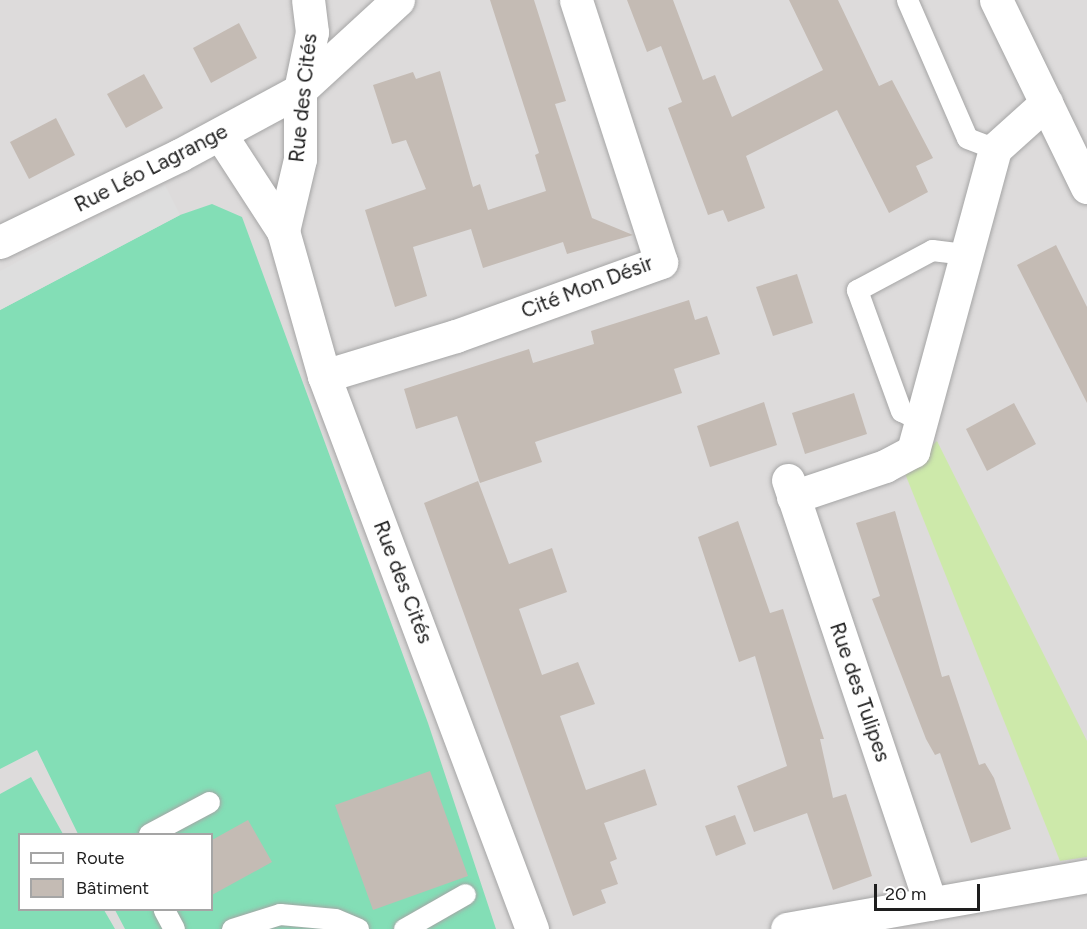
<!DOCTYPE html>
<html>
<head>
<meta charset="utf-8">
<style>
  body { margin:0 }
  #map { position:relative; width:1087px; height:929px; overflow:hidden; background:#efebe5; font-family:Figtree,sans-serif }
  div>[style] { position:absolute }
  .residential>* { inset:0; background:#dddbdb }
  .grass>* { inset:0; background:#cde9aa }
  .pitch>* { inset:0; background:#83deb6 }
  .parking>* { inset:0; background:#dedede }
  .building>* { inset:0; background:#c4bbb4 }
  .roads { filter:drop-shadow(0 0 2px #a5a5a5) drop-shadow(0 0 2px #a5a5a5) }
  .service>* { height:21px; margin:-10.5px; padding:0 10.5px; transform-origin:10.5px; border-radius:10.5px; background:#fff }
  .minor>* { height:33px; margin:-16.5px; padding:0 16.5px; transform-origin:16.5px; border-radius:16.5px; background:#fff }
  span { translate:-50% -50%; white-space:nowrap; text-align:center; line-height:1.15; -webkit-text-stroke:4.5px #fff; paint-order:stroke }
  .street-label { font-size:21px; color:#1e1e1e }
  .legend { position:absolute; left:18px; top:833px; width:195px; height:78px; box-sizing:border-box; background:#fff; border:2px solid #a5a5a5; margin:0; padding:8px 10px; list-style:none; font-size:18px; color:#1e1e1e }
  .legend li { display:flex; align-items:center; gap:12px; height:30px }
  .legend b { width:30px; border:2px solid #a5a5a5 }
  .scale { position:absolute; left:874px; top:884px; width:106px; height:27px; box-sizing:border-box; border:3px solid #1e1e1e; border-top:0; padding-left:8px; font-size:18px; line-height:21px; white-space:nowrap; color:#1e1e1e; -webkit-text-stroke:4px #fff; paint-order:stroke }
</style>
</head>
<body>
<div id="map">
  <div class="residential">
    <div style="clip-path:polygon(evenodd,0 0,1087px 0,1087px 929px,0 929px,0 0,20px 834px,212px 834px,212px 910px,20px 910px,20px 834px)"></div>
  </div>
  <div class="grass">
    <div style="clip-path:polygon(937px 441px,1087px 741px,1087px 857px,1060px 861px,904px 471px)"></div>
  </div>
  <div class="pitch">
    <div style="clip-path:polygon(212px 204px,242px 217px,428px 723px,496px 929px,125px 929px,115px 910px,212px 910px,212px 834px,78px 834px,37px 750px,0 769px,0 310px,180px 215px)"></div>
    <div style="clip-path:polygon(31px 777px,63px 834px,20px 834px,20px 910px,104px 910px,115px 929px,0 929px,0 794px)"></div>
  </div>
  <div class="parking">
    <div style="clip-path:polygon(165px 185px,180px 215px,0 310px,0 271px)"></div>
  </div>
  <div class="building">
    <div style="clip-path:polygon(490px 0,534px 0,566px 101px,555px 104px,592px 218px,633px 235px,567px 254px,563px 242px,483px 268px,471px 229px,413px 247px,427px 296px,395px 307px,365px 210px,426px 189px,406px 140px,392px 144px,373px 85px,413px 72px,416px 79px,440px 71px,473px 187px,480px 184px,488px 210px,546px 191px,535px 155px,539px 153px)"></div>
    <div style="clip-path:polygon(627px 0,673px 0,703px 80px,715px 75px,732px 117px,823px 70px,789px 0,838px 0,879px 86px,892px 80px,933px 158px,916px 166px,928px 192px,889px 213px,837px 110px,746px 156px,765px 208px,728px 222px,723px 210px,708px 215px,668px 108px,682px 102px,661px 46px,647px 52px)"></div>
    <div style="clip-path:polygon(239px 23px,257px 58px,211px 83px,193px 48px)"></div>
    <div style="clip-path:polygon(144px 74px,163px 108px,126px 128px,107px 94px)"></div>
    <div style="clip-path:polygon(56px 118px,75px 155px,29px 179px,10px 142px)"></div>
    <div style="clip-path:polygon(1056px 245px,1087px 307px,1087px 403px,1017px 265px)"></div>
    <div style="clip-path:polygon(797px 274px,813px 323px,773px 336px,756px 287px)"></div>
    <div style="clip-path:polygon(689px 300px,695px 320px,707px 316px,720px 354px,674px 369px,682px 393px,535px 442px,542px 462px,480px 483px,457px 416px,416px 429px,404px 389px,529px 349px,533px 363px,594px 344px,591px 331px)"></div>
    <div style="clip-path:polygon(854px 393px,867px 434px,805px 454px,792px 413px)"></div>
    <div style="clip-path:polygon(764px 402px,777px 445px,710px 467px,697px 426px)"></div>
    <div style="clip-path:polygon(1014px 403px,1036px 444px,987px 471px,966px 429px)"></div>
    <div style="clip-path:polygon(478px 481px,509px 564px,552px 548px,567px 592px,519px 609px,542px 675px,578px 662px,595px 704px,560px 716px,586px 790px,645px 769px,657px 805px,604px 823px,617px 859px,610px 862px,618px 884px,601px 890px,606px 903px,573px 916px,424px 503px)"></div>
    <div style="clip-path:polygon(895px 511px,942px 677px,949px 675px,979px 765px,985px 763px,994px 778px,1011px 829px,971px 843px,940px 753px,935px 755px,926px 739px,872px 599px,880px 596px,856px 523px)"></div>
    <div style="clip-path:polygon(738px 521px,770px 613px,783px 609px,824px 739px,820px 739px,833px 798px,846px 794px,872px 876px,833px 890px,807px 813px,754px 832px,737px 786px,787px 766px,755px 656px,739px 662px,698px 537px)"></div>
    <div style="clip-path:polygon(430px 771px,468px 876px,373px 910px,335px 805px)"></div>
    <div style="clip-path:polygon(735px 815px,746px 844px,716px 856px,705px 826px)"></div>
    <div style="clip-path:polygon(248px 820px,272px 862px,212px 895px,212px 840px)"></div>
  </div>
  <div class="roads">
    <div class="service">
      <div style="left:907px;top:0;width:150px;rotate:66.5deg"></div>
      <div style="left:967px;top:138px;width:30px;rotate:21deg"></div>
      <div style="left:921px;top:421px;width:22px;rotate:-153deg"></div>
      <div style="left:901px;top:411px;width:129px;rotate:-110deg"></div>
      <div style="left:857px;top:290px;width:85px;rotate:-28.1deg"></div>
      <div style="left:932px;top:250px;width:34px;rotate:7deg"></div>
      <div style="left:149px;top:834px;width:68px;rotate:-28.1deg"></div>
      <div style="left:164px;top:910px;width:21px;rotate:62deg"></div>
      <div style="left:232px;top:929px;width:50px;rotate:-17.4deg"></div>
      <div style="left:280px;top:914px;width:55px;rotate:5.2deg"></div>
      <div style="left:335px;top:919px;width:25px;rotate:23deg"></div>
      <div style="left:404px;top:929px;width:70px;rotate:-29.8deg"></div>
    </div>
    <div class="minor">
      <div style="left:996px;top:0;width:208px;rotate:64.1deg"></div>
      <div style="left:220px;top:134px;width:116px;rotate:57deg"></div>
      <div style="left:283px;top:231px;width:151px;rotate:74.2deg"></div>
      <div style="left:324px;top:376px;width:591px;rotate:69.39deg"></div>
      <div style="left:283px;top:231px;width:74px;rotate:-76.7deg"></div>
      <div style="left:300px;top:159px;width:69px;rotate:-90deg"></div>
      <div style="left:300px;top:90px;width:59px;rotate:-78.3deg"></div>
      <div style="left:312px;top:32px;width:32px;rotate:-97deg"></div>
      <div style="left:0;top:242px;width:200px;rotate:-25.8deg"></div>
      <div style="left:180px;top:155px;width:136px;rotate:-28.4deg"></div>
      <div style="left:300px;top:90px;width:133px;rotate:-42.6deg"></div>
      <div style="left:324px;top:376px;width:138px;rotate:-16.9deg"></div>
      <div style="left:456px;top:336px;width:218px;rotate:-19.8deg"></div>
      <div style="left:661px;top:262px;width:275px;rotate:-108deg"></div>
      <div style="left:788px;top:480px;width:447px;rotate:71.4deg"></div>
      <div style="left:793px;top:497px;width:97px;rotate:-18.6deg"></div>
      <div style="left:885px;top:466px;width:32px;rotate:-28deg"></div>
      <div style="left:913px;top:451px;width:313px;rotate:-74.8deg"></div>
      <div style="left:995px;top:149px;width:69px;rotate:-42deg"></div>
      <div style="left:787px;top:929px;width:305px;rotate:-10deg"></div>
    </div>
  </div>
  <div class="street-label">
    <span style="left:303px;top:98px;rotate:-84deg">Rue des Cités</span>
    <span style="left:151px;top:168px;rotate:-27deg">Rue Léo Lagrange</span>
    <span style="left:587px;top:287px;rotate:-21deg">Cité Mon Désir</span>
    <span style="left:403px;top:582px;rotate:69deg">Rue des Cités</span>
    <span style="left:860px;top:692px;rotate:71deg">Rue des Tulipes</span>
  </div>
  <ul class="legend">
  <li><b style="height:8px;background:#fff"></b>Route</li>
  <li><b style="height:16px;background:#c4bbb4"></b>Bâtiment</li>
  </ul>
  <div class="scale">20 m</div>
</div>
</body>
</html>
